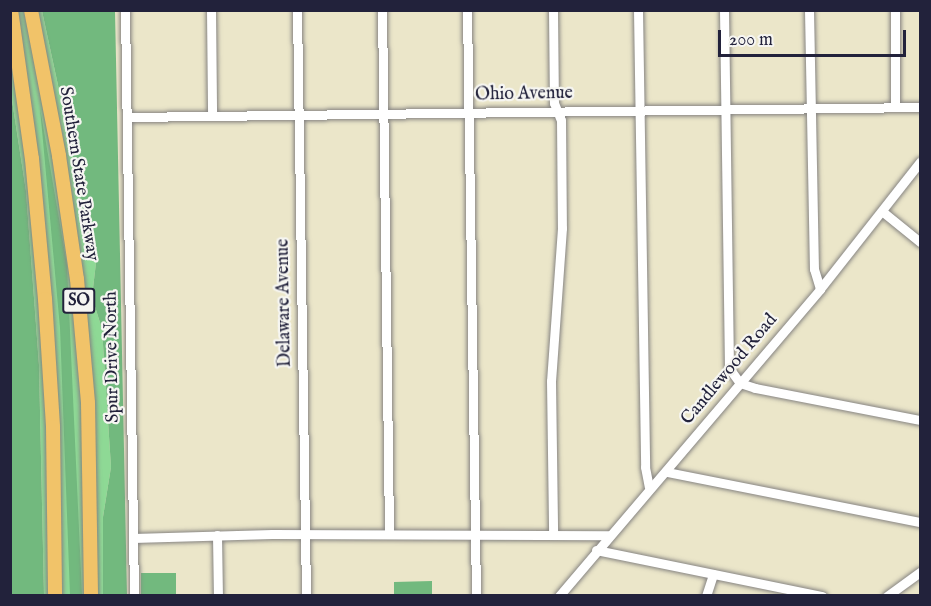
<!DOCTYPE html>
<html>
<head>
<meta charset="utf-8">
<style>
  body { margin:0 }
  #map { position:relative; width:931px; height:606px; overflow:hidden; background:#ebe6c9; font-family:"IM FELL English",serif }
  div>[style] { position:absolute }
  .green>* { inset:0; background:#8ed995 }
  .forest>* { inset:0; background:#72b97e }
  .roads { filter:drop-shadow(0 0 2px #868482) drop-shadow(0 0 2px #868482) }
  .minor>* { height:9px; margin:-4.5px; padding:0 4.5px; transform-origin:4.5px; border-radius:4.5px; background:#fff }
  .highway>* { height:14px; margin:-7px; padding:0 7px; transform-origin:7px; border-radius:7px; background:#f1c369 }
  span { translate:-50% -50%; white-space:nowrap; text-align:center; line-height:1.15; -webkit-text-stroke:4.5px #f6f6f2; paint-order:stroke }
  .shield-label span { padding:2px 4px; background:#f6f6f2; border:2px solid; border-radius:4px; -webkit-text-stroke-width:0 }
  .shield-label { font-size:16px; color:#22223b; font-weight:700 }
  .street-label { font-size:18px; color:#22223b }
  .frame { position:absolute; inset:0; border:12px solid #22223b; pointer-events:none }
  .scale { position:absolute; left:718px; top:30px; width:188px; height:27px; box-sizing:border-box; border:3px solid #22223b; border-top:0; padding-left:8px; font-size:18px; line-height:21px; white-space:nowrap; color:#22223b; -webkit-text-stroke:4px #f6f6f2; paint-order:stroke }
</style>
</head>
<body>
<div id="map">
  <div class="green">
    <div style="clip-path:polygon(18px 11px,26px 11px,40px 76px,70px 269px,83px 418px,86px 595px,61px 595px,53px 329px)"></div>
    <div style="clip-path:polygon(37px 11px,42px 11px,72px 150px,82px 223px,97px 254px,92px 297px,102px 329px,111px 467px,103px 517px,103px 595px,97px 595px,93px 385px,82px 267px)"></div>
    <div style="clip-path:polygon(10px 42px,33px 220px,48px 432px,50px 595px,44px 595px,39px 365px,26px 191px,11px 94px)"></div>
  </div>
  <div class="forest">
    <div style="clip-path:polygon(42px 11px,115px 11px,127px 595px,103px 595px,103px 517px,111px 467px,102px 329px,92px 297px,97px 254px,82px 223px,72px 150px)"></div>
    <div style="clip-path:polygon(11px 94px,26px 191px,39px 365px,44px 595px,11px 595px)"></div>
    <div style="clip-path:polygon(40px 108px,67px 265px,82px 595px,70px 595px,60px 328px)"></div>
    <div style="clip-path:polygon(141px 573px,176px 573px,176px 595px,141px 595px)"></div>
    <div style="clip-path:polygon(432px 581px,432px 595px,394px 595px,394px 582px)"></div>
  </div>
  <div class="roads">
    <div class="minor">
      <div style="left:125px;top:10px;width:586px;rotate:89.12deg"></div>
      <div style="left:211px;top:10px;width:104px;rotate:89.4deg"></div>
      <div style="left:297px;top:10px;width:586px;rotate:89.12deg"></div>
      <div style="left:382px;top:10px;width:524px;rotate:89.23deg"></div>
      <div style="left:467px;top:10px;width:586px;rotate:89.12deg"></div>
      <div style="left:553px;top:10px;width:93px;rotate:89.4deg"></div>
      <div style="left:554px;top:103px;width:18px;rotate:68deg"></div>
      <div style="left:561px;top:120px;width:108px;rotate:89.5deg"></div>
      <div style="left:562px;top:228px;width:153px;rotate:94.1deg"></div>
      <div style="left:551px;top:381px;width:152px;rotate:89.2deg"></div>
      <div style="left:638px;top:10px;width:457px;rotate:89.1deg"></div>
      <div style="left:645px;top:467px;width:20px;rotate:79deg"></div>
      <div style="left:724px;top:10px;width:358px;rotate:89.2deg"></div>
      <div style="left:729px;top:368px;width:19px;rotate:54deg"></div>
      <div style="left:740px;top:383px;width:16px;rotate:18deg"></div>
      <div style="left:755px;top:388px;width:168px;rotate:11deg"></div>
      <div style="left:809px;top:10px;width:259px;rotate:88.9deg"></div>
      <div style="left:814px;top:269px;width:21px;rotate:73deg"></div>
      <div style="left:895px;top:10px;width:97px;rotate:90deg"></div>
      <div style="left:128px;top:117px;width:792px;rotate:-0.72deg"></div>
      <div style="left:883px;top:212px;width:48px;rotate:39deg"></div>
      <div style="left:667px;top:472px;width:258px;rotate:11.2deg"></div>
      <div style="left:217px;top:535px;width:61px;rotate:89.1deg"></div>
      <div style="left:133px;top:538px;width:139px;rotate:-1.6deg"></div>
      <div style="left:272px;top:534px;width:338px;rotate:0.2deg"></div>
      <div style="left:596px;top:550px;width:231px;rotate:11.5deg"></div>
      <div style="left:559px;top:596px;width:403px;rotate:-49.6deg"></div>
      <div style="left:820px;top:289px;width:162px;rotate:-51.8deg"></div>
      <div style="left:706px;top:596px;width:23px;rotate:-72deg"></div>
      <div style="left:887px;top:596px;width:41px;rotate:-36deg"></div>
    </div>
    <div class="highway">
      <div style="left:11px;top:10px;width:150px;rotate:82deg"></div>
      <div style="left:32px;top:159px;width:141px;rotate:84.7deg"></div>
      <div style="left:45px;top:299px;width:128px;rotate:86.4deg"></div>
      <div style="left:53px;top:427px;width:169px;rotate:89.3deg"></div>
      <div style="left:31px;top:10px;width:149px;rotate:79.1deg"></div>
      <div style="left:59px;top:156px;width:124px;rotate:81.7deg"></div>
      <div style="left:77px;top:279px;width:124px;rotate:84.9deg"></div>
      <div style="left:88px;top:403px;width:193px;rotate:89.1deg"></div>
    </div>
  </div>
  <div class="shield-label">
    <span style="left:79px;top:301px">SO</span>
  </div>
  <div class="street-label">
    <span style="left:524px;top:95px;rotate:-1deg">Ohio Avenue</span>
    <span style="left:78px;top:174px;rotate:81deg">Southern State Parkway</span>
    <span style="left:285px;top:303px;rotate:-91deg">Delaware Avenue</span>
    <span style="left:113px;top:357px;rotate:-91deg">Spur Drive North</span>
    <span style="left:730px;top:370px;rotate:-50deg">Candlewood Road</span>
  </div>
  <div class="frame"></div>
  <div class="scale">200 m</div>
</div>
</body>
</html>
